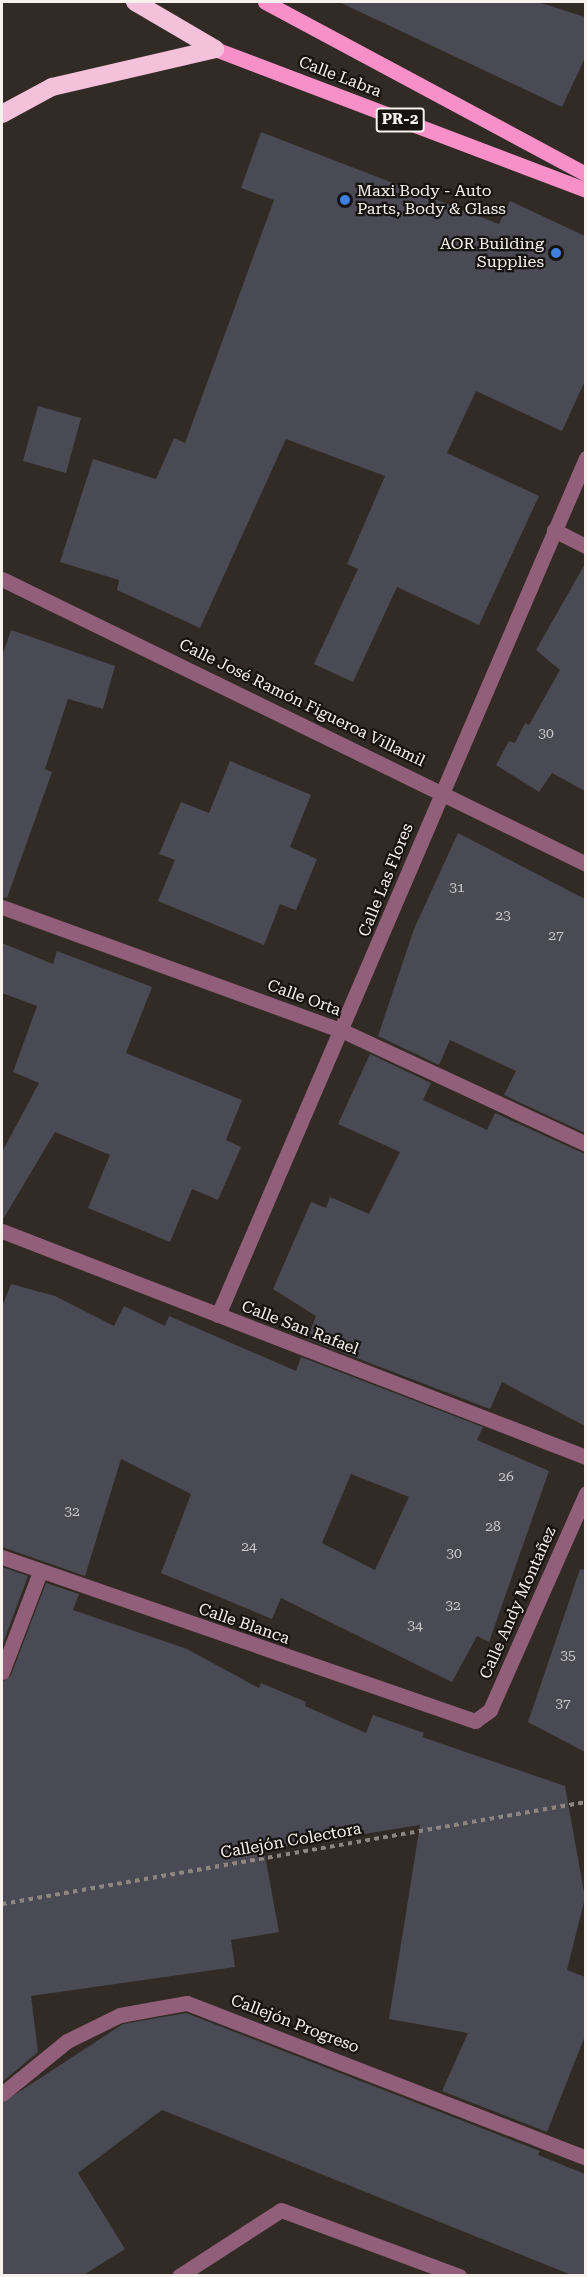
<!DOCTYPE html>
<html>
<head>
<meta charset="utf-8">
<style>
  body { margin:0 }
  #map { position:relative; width:587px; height:2277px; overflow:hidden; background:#322a24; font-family:"Roboto Serif",serif }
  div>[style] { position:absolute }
  .building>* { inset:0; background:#4a4a54 }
  .path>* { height:4px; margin-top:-2px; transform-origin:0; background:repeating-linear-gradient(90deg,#8c8580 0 4.5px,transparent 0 9px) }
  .service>* { height:15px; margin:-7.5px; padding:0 7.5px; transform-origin:7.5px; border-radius:7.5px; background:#925f7a }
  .minor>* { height:15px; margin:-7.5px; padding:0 7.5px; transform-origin:7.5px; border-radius:7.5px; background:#925f7a }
  .primary>* { height:15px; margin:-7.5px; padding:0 7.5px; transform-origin:7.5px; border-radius:7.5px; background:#f78fc9 }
  .motorway>* { height:18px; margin:-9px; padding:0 9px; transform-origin:9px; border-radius:9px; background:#f4c1db }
  .dots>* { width:16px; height:16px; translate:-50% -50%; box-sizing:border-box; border:3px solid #171311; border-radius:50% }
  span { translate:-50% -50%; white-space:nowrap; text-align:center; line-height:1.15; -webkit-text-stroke:4.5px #171311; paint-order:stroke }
  .number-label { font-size:14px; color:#ccc8c8 }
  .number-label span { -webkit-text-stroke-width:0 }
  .shield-label span { padding:2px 4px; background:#171311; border:2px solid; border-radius:4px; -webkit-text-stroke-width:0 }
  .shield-label { font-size:15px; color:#f8f2ee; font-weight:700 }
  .street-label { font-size:16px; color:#f8f2ee }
  .poi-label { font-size:16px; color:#f8f2ee }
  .left { translate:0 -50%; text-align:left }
  .right { translate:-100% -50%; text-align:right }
  .frame { position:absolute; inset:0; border:3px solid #f8f2ee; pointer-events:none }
</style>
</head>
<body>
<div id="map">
  <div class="building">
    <div style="clip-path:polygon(339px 2px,538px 2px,585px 17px,585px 58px,562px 107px)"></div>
    <div style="clip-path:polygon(261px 132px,499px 224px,510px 201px,585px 236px,585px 381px,562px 431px,476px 391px,447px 453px,539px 496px,479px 625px,397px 587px,353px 682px,314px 664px,358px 569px,347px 564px,385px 476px,286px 439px,200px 628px,117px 590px,119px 580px,60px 562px,93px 459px,156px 479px,174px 438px,185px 443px,274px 200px,241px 188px)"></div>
    <div style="clip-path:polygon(38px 406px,81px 418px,66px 473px,23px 461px)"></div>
    <div style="clip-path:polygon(585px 564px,585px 791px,552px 773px,539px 792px,496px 765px,509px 741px,515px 743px,525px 723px,529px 725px,560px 670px,536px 650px)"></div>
    <div style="clip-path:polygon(11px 630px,115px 666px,103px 709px,68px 699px,45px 769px,52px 772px,7px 898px,2px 897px,2px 656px)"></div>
    <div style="clip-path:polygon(230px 761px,311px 795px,290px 847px,317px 859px,296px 910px,280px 904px,264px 945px,158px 901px,175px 860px,159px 854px,181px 802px,209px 813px)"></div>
    <div style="clip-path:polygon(458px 833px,585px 899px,585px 1133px,504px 1095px,516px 1071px,450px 1040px,439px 1065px,378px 1036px,414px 929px)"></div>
    <div style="clip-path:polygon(2px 943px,53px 964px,57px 951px,152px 987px,126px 1053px,242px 1100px,226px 1140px,241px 1147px,218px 1200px,192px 1189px,170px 1242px,88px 1208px,110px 1155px,55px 1132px,2px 1221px,2px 1152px,39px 1083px,13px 1072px,37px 1006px,2px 993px)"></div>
    <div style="clip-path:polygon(370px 1054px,431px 1083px,423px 1100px,487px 1130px,495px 1113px,585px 1154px,585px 1426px,502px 1382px,490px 1409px,307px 1339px,316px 1316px,273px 1289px,311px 1202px,326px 1208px,330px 1197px,369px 1214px,400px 1152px,338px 1124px)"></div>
    <div style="clip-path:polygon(evenodd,11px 1284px,55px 1296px,114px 1326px,124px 1306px,165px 1326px,169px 1316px,296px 1371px,301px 1357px,483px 1427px,477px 1440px,549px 1471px,489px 1642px,477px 1636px,452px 1682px,281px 1598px,272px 1619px,161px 1573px,191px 1494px,121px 1459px,85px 1576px,2px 1547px,2px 1307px,11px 1284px,351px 1474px,409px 1497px,375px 1570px,322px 1543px,351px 1474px)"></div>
    <div style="clip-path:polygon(2px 1567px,28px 1576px,2px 1646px)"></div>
    <div style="clip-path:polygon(580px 1569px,585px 1570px,585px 1752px,528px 1722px)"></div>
    <div style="clip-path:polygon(46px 1583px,79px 1594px,73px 1610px,187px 1649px,259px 1688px,261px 1683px,306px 1702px,305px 1706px,366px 1733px,373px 1715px,424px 1733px,422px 1737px,565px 1786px,585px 1898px,567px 1970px,585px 1977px,585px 2036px,547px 2132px,442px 2091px,468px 2033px,389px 2019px,420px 1825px,264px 1850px,279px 1932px,231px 1940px,235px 1967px,31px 1996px,38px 2052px,2px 2082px,2px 1682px,11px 1675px)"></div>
    <div style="clip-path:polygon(186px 2013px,540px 2151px,538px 2155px,585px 2174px,585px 2276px,574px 2276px,162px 2110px,78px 2173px,125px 2249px,82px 2276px,2px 2276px,2px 2103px,123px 2024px)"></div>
  </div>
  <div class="path">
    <div style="left:2px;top:1904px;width:593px;rotate:-9.91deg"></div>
  </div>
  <div class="service">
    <div style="left:179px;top:2276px;width:121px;rotate:-32.9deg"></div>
    <div style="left:281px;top:2210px;width:190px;rotate:20.3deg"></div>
  </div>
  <div class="minor">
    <div style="left:554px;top:530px;width:36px;rotate:27deg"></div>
    <div style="left:2px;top:579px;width:650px;rotate:26.01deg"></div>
    <div style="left:2px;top:907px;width:363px;rotate:20deg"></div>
    <div style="left:343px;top:1031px;width:268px;rotate:24.9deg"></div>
    <div style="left:2px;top:1231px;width:626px;rotate:21.16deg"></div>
    <div style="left:218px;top:1315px;width:933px;rotate:-66.76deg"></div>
    <div style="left:2px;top:1557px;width:501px;rotate:19.12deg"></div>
    <div style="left:475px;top:1721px;width:19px;rotate:-36deg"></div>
    <div style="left:490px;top:1710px;width:237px;rotate:-66.1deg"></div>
    <div style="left:2px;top:1672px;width:107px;rotate:-69.2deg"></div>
    <div style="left:2px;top:2094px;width:84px;rotate:-39.2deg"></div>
    <div style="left:67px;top:2041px;width:59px;rotate:-26.1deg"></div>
    <div style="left:120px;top:2015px;width:68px;rotate:-10.2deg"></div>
    <div style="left:187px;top:2003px;width:428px;rotate:21.2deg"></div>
  </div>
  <div class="primary">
    <div style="left:265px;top:2px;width:364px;rotate:28.2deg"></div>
    <div style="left:215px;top:49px;width:397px;rotate:20.8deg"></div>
  </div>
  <div class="motorway">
    <div style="left:135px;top:2px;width:93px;rotate:30.4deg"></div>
    <div style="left:2px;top:114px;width:57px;rotate:-28.4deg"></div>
    <div style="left:52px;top:87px;width:167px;rotate:-13.1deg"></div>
  </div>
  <div class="dots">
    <div style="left:345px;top:200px;background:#3f7fe0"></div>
    <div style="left:556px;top:253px;background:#3f7fe0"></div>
  </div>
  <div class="number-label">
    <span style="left:546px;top:733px">30</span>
    <span style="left:457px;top:887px">31</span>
    <span style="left:503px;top:915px">23</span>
    <span style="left:556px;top:935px">27</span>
    <span style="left:506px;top:1476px">26</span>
    <span style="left:72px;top:1511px">32</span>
    <span style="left:493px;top:1526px">28</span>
    <span style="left:249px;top:1546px">24</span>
    <span style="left:454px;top:1553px">30</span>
    <span style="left:453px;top:1605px">32</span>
    <span style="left:415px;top:1625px">34</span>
    <span style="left:568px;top:1655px">35</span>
    <span style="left:563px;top:1703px">37</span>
  </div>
  <div class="shield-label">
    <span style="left:400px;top:120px">PR-2</span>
  </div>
  <div class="street-label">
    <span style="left:340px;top:77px;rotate:21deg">Calle Labra</span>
    <span style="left:302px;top:703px;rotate:26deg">Calle José Ramón Figueroa Villamil</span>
    <span style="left:386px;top:880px;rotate:-68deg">Calle Las Flores</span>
    <span style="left:304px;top:998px;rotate:20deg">Calle Orta</span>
    <span style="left:300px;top:1328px;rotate:21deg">Calle San Rafael</span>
    <span style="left:518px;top:1603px;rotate:-66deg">Calle Andy Montañez</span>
    <span style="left:244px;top:1624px;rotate:19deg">Calle Blanca</span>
    <span style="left:291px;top:1841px;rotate:-10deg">Callejón Colectora</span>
    <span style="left:295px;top:2024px;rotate:21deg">Callejón Progreso</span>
  </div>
  <div class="poi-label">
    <span class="left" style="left:357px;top:200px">Maxi Body - Auto<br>Parts, Body &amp; Glass</span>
    <span class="right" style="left:544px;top:253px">AOR Building<br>Supplies</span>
  </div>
  <div class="frame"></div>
</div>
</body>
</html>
